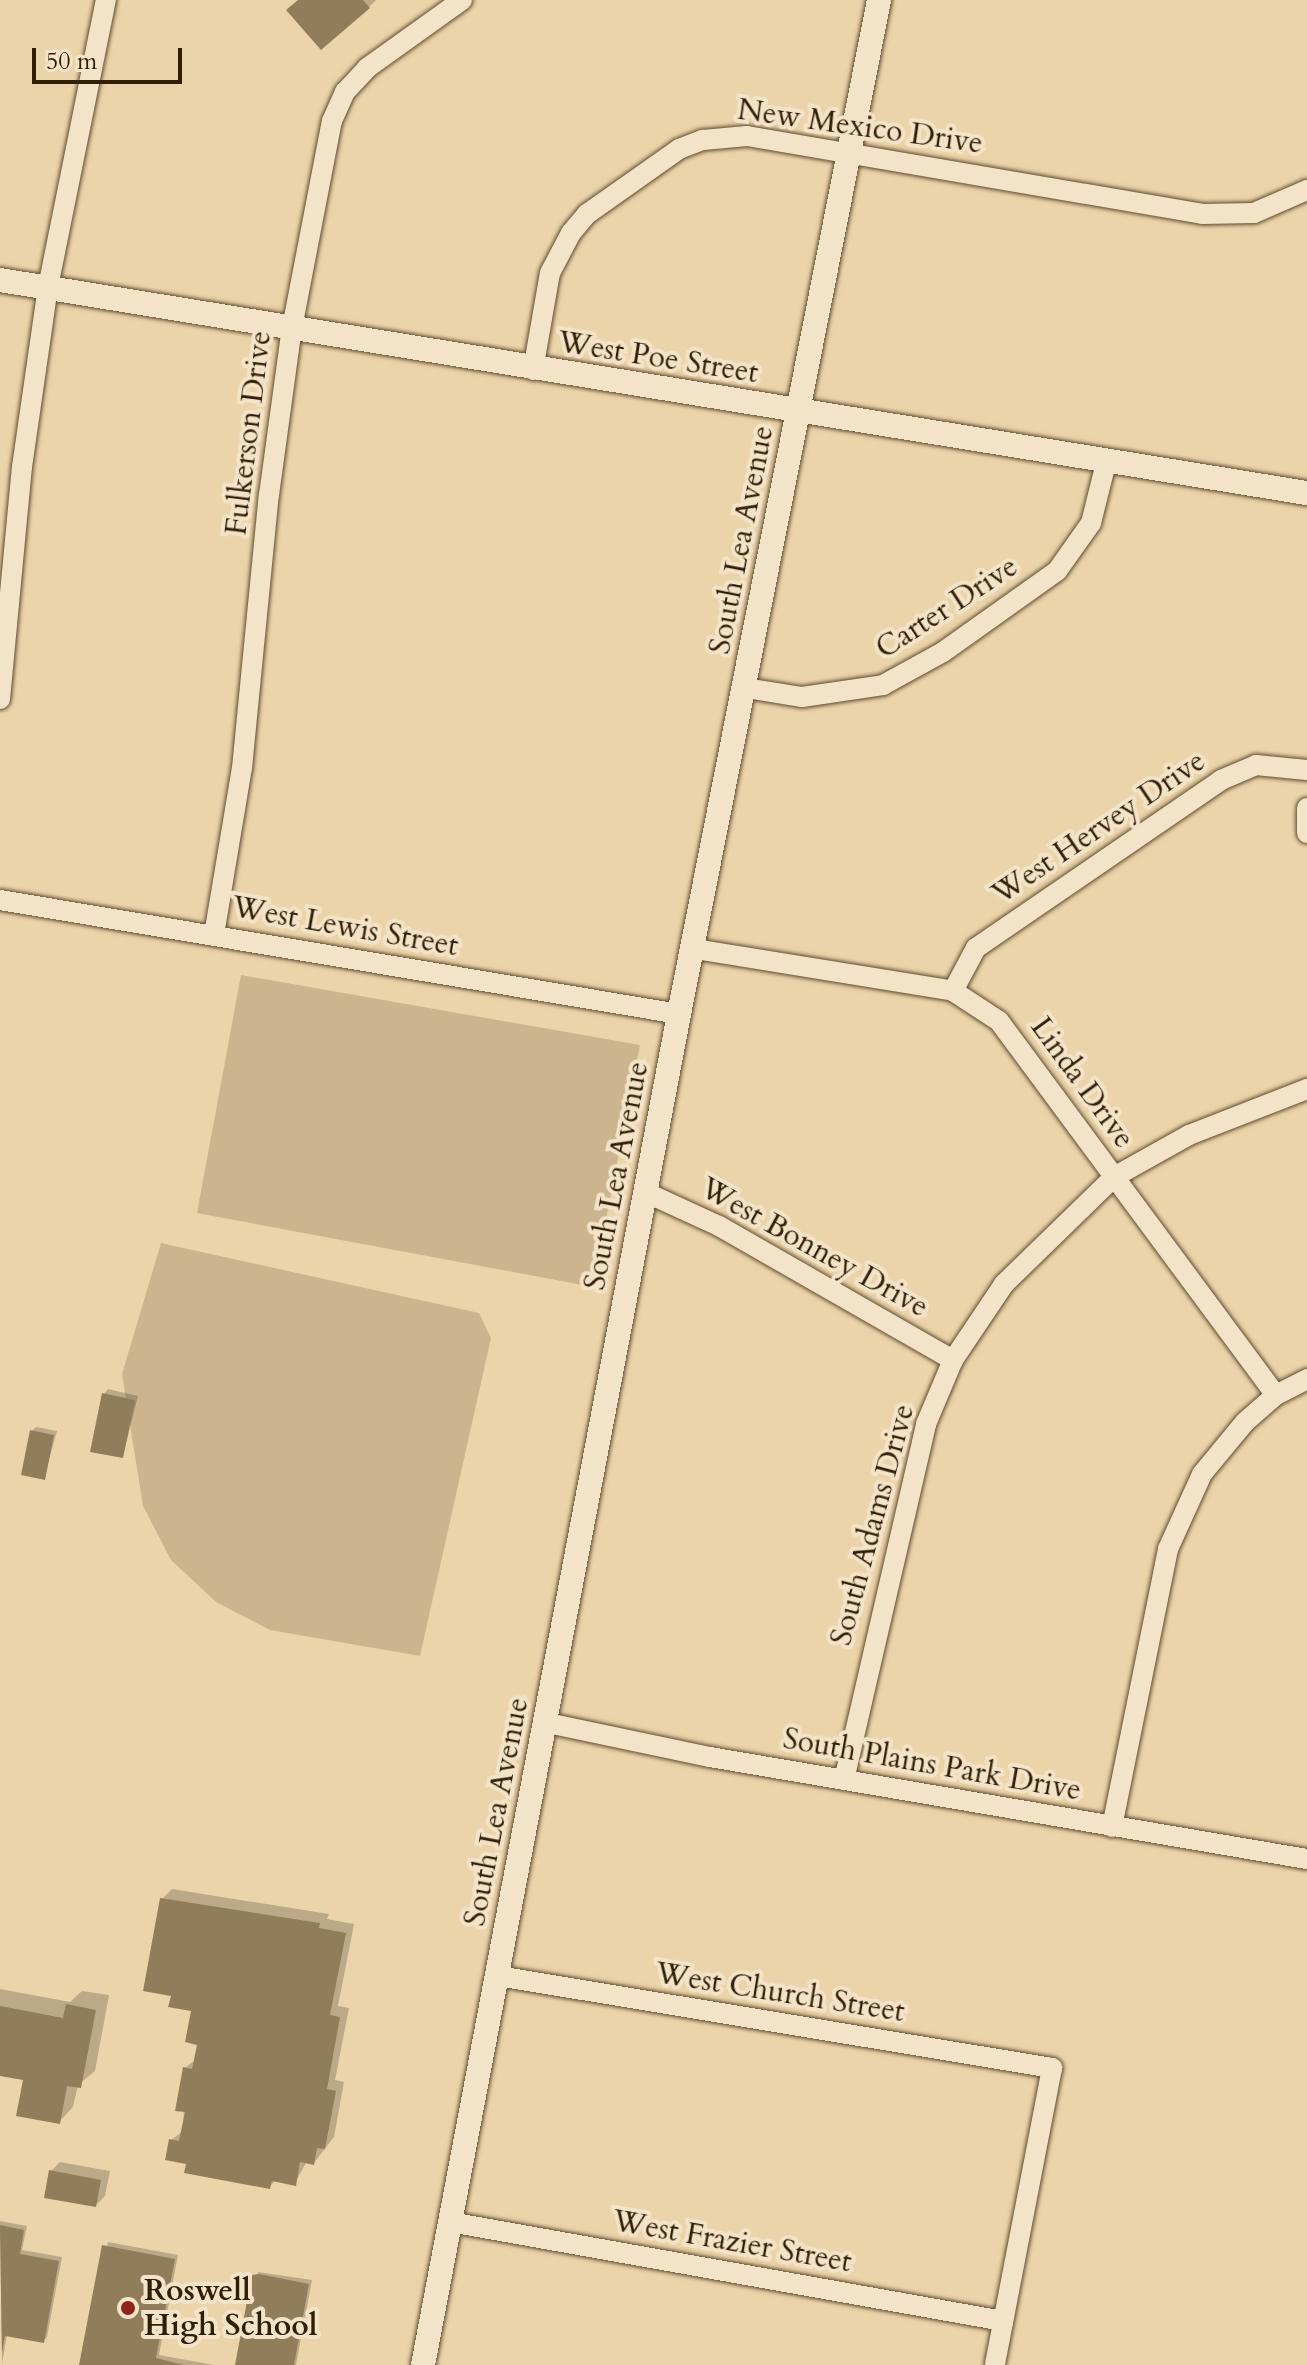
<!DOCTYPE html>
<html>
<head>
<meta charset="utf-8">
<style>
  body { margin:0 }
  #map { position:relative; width:1307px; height:2365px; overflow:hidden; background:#ecd4aa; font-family:Cardo,serif }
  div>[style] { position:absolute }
  .green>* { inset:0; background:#ccb58e }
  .shadow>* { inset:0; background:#0003 }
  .building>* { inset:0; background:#927d5b }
  .roads { filter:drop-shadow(0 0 2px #5f4c2e) drop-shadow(0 0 2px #5f4c2e) }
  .minor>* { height:20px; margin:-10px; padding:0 10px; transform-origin:10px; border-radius:10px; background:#f3e3c8 }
  .tertiary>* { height:24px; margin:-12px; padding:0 12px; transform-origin:12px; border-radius:12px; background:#f3e3c8 }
  .dots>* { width:22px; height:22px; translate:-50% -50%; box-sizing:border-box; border:4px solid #f3e3c8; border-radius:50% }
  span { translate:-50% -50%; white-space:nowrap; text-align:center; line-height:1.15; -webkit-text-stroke:8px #f3e3c8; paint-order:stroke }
  .street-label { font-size:30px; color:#301e05 }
  .poi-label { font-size:30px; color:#301e05; font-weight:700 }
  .left { translate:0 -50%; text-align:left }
  .scale { position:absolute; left:32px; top:48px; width:150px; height:36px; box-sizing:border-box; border:4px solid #301e05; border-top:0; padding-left:10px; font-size:24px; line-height:28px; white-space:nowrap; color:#301e05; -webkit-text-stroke:6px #f3e3c8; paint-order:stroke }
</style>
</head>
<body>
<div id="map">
  <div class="green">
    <div style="clip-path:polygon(241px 975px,640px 1045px,593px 1287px,197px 1213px)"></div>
    <div style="clip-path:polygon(161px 1243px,479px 1313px,491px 1338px,420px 1656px,270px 1630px,216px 1602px,171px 1560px,143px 1506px,122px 1374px)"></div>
  </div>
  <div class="shadow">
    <div style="clip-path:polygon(299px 0,376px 0,369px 7px)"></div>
    <div style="clip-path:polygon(108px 1389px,138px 1396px,123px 1456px,104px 1394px)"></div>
    <div style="clip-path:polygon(36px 1427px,57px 1431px,44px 1478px,32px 1431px)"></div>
    <div style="clip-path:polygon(172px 1889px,329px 1914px,327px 1919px,354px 1924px,338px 2006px,349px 2008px,335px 2080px,344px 2082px,334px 2137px,314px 2163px,307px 2161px,295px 2183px,276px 2180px,269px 2187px,188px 2162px,171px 2140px,183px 2131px,185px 2068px,196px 2059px,199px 2043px,193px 2009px,173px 1994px,162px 1899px)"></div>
    <div style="clip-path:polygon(0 1989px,70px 2002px,82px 1991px,109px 1995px,95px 2071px,78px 2085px,73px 2107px,59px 2122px,26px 2078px,0 2074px)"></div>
    <div style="clip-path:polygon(60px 2162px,110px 2171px,105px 2196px,96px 2205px,51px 2171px)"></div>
    <div style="clip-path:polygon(0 2221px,27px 2226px,22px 2250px,62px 2257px,47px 2337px,43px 2341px,7px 2334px,2px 2365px)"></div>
    <div style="clip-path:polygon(108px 2242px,178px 2255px,159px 2355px,214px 2365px,81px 2365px)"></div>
    <div style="clip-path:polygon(258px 2272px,312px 2280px,296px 2365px,237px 2365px)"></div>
  </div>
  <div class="building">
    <div style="clip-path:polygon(298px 0,363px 0,370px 8px,321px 50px,286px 10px)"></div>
    <div style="clip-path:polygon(102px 1393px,135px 1400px,123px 1458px,90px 1452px)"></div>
    <div style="clip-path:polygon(30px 1430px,54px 1435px,45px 1480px,21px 1475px)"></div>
    <div style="clip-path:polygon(160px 1898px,320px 1923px,319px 1928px,346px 1933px,330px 2015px,340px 2017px,327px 2089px,336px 2091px,325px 2149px,317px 2148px,314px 2165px,300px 2162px,296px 2186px,272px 2181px,270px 2189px,184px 2173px,186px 2164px,165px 2160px,169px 2139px,179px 2141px,185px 2112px,175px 2111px,183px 2067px,192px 2069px,197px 2045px,185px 2042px,191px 2011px,168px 2007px,171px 1996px,143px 1991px)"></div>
    <div style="clip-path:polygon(66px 2004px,96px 2010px,81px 2088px,67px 2086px,60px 2124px,16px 2116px,23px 2080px,0 2076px,0 2006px,63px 2018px)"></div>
    <div style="clip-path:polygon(49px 2170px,101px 2180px,96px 2207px,44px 2198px)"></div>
    <div style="clip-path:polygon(0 2225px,24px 2230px,20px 2254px,59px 2261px,44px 2343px,5px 2336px,2px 2353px)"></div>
    <div style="clip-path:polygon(102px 2245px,175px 2259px,156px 2358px,184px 2365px,79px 2365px)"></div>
    <div style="clip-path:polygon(259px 2274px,309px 2284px,294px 2365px,235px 2365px,252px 2275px)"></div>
  </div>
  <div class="roads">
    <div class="minor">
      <div style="left:533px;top:370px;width:98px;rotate:-80.1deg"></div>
      <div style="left:550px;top:273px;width:45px;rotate:-62.3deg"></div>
      <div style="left:571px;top:233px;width:25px;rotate:-50deg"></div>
      <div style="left:587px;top:214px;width:113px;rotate:-35.2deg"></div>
      <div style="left:679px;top:149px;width:26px;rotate:-21deg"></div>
      <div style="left:703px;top:140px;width:44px;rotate:-5.2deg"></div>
      <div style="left:747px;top:136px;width:462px;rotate:9.7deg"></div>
      <div style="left:1202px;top:214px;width:52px;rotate:-1.1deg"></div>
      <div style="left:1254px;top:213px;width:58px;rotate:-23.5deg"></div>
      <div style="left:746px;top:688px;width:57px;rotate:9.1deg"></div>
      <div style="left:802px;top:697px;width:82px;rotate:-8.4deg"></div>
      <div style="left:883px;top:685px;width:68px;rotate:-28.8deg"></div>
      <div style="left:943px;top:652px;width:140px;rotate:-35.4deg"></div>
      <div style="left:1057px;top:571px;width:59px;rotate:-54.7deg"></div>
      <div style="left:1091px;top:523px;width:62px;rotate:-76deg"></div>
      <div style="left:0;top:699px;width:233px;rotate:-84.6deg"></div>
      <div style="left:22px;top:467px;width:182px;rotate:-81.8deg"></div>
      <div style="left:48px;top:287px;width:293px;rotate:-78.6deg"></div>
      <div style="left:1307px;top:808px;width:25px;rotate:90deg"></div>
      <div style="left:0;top:900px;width:689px;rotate:9.53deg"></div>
      <div style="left:214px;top:935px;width:169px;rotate:-80.5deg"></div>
      <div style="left:242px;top:768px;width:274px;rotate:-84.4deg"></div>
      <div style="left:269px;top:495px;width:169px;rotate:-82.2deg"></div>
      <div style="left:292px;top:328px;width:211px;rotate:-79.1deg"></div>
      <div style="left:332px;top:121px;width:32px;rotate:-66deg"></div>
      <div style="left:345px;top:92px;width:33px;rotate:-47deg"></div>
      <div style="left:367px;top:68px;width:117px;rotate:-35.6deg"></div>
      <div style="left:695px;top:949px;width:261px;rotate:9.2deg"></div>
      <div style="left:953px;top:991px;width:55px;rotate:33.1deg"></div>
      <div style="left:999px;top:1021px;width:465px;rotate:53.5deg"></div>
      <div style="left:953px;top:991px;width:49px;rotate:-61.9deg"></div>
      <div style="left:976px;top:948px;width:297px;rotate:-34.4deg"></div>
      <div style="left:1221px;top:780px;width:38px;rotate:-23deg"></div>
      <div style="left:1256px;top:765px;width:51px;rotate:5.6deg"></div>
      <div style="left:645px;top:1192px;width:81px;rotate:24.7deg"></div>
      <div style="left:719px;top:1226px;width:270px;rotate:29.8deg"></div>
      <div style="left:548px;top:1723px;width:166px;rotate:11.9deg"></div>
      <div style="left:710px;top:1757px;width:606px;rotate:9.7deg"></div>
      <div style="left:844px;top:1780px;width:365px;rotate:-77deg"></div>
      <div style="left:926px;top:1424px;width:69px;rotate:-67.1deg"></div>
      <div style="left:953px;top:1360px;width:92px;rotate:-56.1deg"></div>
      <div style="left:1004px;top:1284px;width:153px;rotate:-44.2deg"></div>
      <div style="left:1114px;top:1177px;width:86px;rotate:-29.2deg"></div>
      <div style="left:1189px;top:1135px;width:127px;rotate:-21.3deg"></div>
      <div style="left:1112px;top:1827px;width:284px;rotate:-78.6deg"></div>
      <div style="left:1168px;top:1549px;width:82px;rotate:-65.6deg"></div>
      <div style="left:1202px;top:1474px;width:67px;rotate:-50.4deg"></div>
      <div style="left:1245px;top:1422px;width:41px;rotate:-41.1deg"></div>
      <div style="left:1276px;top:1395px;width:35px;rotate:-27deg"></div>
      <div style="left:498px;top:1976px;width:562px;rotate:9.43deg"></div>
      <div style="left:1052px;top:2068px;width:302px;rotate:100.9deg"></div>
      <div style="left:450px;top:2222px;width:562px;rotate:10.15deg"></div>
    </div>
    <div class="tertiary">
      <div style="left:0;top:280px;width:1324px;rotate:9.26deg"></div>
      <div style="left:423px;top:2365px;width:1375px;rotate:-79.27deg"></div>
      <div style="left:679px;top:1014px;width:1034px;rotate:-78.84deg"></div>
    </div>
  </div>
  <div class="dots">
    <div style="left:128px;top:2308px;background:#8f2418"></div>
  </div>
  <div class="street-label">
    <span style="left:860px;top:127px;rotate:8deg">New Mexico Drive</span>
    <span style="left:658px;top:358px;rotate:9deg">West Poe Street</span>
    <span style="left:249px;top:433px;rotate:-83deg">Fulkerson Drive</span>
    <span style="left:742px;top:540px;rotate:-79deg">South Lea Avenue</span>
    <span style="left:947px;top:608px;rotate:-33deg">Carter Drive</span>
    <span style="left:1099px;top:828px;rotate:-34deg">West Hervey Drive</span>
    <span style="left:345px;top:927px;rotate:10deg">West Lewis Street</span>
    <span style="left:1082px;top:1083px;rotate:54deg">Linda Drive</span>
    <span style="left:617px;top:1176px;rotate:-79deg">South Lea Avenue</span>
    <span style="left:814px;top:1248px;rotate:29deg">West Bonney Drive</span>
    <span style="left:873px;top:1525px;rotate:-75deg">South Adams Drive</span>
    <span style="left:932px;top:1765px;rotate:10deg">South Plains Park Drive</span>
    <span style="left:497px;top:1812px;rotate:-79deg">South Lea Avenue</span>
    <span style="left:780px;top:1993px;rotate:9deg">West Church Street</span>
    <span style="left:732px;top:2242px;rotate:10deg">West Frazier Street</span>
  </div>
  <div class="poi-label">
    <span class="left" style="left:144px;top:2308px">Roswell<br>High School</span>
  </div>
  <div class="scale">50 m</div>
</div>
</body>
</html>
